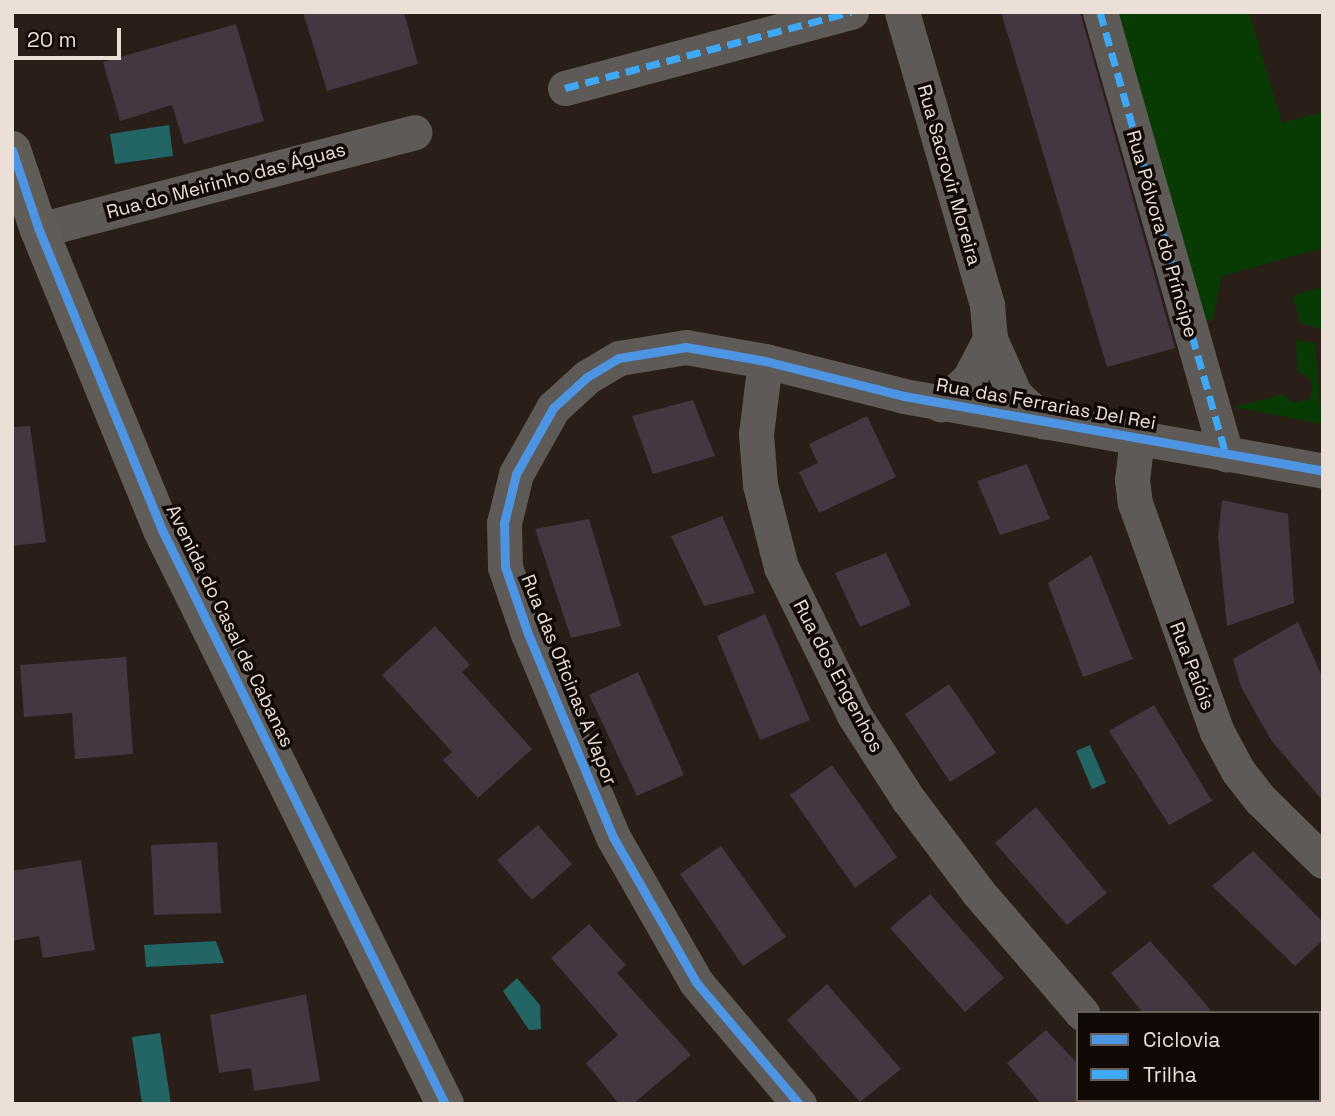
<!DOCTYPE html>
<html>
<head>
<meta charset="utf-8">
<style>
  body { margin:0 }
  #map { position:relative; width:1335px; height:1116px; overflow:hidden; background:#291e18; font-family:"Space Grotesk",sans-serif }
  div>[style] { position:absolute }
  .green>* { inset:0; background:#083b03 }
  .water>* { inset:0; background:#236464 }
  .building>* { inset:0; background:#443741 }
  .street>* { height:35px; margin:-17.5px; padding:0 17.5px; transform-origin:17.5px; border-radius:17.5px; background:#5d5a57 }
  .secondary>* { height:38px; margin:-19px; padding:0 19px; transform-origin:19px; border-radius:19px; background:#605c58 }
  .quiet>* { height:7px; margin-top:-3.5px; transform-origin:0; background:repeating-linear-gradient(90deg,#3fa9f5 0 14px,transparent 0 21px) }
  .cycleway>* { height:9px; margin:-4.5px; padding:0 4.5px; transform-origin:4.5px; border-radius:4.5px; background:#4d94e3 }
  span { translate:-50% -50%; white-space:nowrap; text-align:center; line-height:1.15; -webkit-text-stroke:7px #110905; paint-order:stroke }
  .street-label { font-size:19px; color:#ecdfd7 }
  .frame { position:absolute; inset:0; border:14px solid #ecdfd7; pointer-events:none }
  .legend { position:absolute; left:1076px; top:1011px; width:245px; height:91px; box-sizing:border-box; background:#110905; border:2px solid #695f59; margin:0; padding:9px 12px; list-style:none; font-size:21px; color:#ecdfd7 }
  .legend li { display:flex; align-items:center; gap:14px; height:35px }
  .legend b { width:35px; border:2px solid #695f59 }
  .scale { position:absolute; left:14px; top:28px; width:107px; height:32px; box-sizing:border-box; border:4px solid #ecdfd7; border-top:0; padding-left:9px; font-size:21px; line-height:24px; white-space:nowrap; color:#ecdfd7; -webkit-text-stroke:5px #110905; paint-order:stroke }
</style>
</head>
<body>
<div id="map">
  <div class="green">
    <div style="clip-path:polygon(1114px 12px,1249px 12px,1282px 123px,1323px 112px,1323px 248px,1222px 276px,1213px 319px,1202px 322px)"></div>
    <div style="clip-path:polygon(1323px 287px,1323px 330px,1301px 323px,1292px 296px)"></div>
    <div style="clip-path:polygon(1296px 340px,1315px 343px,1322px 424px,1234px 407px,1283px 394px,1294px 403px,1311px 398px,1312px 381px,1297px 370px)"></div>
  </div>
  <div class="water">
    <div style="clip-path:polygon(169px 125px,173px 156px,115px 164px,110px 134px)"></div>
    <div style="clip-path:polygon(1090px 745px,1106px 783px,1092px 789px,1076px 751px)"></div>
    <div style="clip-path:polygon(216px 941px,224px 963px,146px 967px,144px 945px)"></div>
    <div style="clip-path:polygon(517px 978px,540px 1005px,541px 1029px,529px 1030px,503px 991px)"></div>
    <div style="clip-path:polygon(160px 1033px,171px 1104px,142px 1104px,132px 1037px)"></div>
  </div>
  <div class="building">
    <div style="clip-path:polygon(303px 12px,404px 12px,418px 64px,327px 91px)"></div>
    <div style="clip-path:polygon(1001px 12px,1080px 12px,1175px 348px,1107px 367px)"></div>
    <div style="clip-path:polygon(236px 24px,264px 121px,184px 144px,172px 105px,120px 121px,103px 62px)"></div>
    <div style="clip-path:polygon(693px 400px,715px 456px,653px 474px,632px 416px)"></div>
    <div style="clip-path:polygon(867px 416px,896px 477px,819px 513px,799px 472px,818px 463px,809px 444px)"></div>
    <div style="clip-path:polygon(30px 426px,46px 542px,12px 546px,12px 427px)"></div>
    <div style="clip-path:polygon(1027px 464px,1050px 519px,1000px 535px,977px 481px)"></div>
    <div style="clip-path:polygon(1222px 500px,1288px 514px,1294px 603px,1227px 626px,1218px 537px)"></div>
    <div style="clip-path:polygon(722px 516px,755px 593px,704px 606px,671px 536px)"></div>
    <div style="clip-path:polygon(589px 519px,621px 626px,571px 638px,535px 529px)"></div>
    <div style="clip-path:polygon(886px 553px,911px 605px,860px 627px,835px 573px)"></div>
    <div style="clip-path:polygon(1091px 555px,1133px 659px,1083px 677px,1048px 583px)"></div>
    <div style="clip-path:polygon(765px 614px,810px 720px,760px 740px,717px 636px)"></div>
    <div style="clip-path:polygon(1298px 622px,1323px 679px,1323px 801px,1271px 740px,1241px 687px,1233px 659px)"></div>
    <div style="clip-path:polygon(435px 626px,470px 665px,462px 672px,532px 749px,478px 798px,443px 760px,452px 752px,382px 675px)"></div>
    <div style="clip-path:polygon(126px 657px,133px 754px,75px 759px,72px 713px,24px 717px,20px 665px)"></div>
    <div style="clip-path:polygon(638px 672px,684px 775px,637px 796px,589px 695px)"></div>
    <div style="clip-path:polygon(949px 684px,996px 753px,950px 782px,905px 714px)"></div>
    <div style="clip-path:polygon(1154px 705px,1212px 801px,1169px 825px,1109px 731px)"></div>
    <div style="clip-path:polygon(832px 765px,897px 857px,855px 888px,790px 795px)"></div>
    <div style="clip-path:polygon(1036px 807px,1107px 893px,1067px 925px,995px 843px)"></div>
    <div style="clip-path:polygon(538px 825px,572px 864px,532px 900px,497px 860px)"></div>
    <div style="clip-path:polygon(217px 842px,221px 913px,154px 915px,151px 845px)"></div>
    <div style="clip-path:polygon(721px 846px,786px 937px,743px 966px,680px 874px)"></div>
    <div style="clip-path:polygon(1253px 851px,1323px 922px,1323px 940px,1295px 966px,1212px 886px)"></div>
    <div style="clip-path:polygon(81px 860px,95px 950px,43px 958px,39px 936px,12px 941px,12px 871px)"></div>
    <div style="clip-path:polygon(930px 894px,1004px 978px,965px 1012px,890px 928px)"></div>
    <div style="clip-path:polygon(589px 924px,626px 965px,617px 973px,691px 1055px,633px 1104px,619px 1104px,586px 1063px,618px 1035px,551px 958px)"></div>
    <div style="clip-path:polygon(1150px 941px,1186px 981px,1213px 1013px,1143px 1013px,1111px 973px)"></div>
    <div style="clip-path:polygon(827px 984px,901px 1069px,860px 1102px,787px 1020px)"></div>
    <div style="clip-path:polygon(306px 994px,320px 1081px,254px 1091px,251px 1068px,219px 1073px,210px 1015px)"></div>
    <div style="clip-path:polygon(1046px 1030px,1078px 1064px,1078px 1104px,1041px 1104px,1007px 1063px)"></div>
  </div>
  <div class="street">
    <div style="left:902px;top:12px;width:305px;rotate:73.8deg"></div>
    <div style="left:987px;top:305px;width:34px;rotate:85deg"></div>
    <div style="left:990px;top:339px;width:45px;rotate:117.7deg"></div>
    <div style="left:969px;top:379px;width:38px;rotate:138deg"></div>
    <div style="left:1100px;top:12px;width:460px;rotate:74.1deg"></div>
    <div style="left:565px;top:88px;width:296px;rotate:-14.9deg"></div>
    <div style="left:39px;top:230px;width:388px;rotate:-14.6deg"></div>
    <div style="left:990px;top:339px;width:61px;rotate:65.9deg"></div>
    <div style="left:1015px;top:395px;width:40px;rotate:42deg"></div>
    <div style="left:765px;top:361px;width:74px;rotate:97deg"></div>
    <div style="left:756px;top:434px;width:51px;rotate:85.5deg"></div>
    <div style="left:760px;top:485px;width:85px;rotate:75.6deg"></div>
    <div style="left:781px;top:567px;width:165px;rotate:63.7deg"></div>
    <div style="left:854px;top:715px;width:100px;rotate:57.3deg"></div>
    <div style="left:908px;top:799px;width:116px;rotate:53deg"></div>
    <div style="left:978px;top:892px;width:160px;rotate:49.3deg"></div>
    <div style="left:1137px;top:438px;width:42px;rotate:96.8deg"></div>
    <div style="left:1132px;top:480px;width:23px;rotate:83deg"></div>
    <div style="left:1135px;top:503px;width:243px;rotate:70.3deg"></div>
    <div style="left:1217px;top:732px;width:44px;rotate:61.7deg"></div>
    <div style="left:1238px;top:771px;width:37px;rotate:52deg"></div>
    <div style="left:1261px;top:800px;width:87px;rotate:44.5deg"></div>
    <div style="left:1160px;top:1100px;width:5px;rotate:53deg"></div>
    <div style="left:799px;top:1104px;width:160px;rotate:-130.2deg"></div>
    <div style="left:696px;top:982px;width:167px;rotate:-119.8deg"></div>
    <div style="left:613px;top:837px;width:220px;rotate:-112.7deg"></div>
    <div style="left:528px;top:634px;width:71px;rotate:-108.9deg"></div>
    <div style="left:505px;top:567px;width:44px;rotate:-91.3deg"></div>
    <div style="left:504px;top:523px;width:50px;rotate:-76.2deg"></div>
    <div style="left:516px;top:474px;width:76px;rotate:-60.7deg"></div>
    <div style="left:553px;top:408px;width:46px;rotate:-42.4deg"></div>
    <div style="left:587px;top:377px;width:37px;rotate:-31deg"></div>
    <div style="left:619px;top:358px;width:68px;rotate:-9.3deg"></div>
    <div style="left:686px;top:347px;width:80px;rotate:10deg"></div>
    <div style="left:765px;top:361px;width:143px;rotate:14.1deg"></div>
    <div style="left:904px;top:396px;width:426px;rotate:10.1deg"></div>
  </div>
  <div class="secondary">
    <div style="left:12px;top:150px;width:84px;rotate:71.4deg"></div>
    <div style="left:39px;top:230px;width:324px;rotate:67.7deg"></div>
    <div style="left:162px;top:530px;width:640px;rotate:63.76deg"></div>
  </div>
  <div class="quiet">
    <div style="left:1100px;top:12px;width:460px;rotate:74.1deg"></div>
    <div style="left:565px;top:88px;width:296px;rotate:-14.9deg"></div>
  </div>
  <div class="cycleway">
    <div style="left:12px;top:150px;width:84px;rotate:71.4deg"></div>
    <div style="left:39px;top:230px;width:324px;rotate:67.7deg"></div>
    <div style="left:162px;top:530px;width:640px;rotate:63.76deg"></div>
    <div style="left:799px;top:1104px;width:160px;rotate:-130.2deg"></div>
    <div style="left:696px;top:982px;width:167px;rotate:-119.8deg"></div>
    <div style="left:613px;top:837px;width:220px;rotate:-112.7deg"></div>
    <div style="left:528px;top:634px;width:71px;rotate:-108.9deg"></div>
    <div style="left:505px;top:567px;width:44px;rotate:-91.3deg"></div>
    <div style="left:504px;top:523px;width:50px;rotate:-76.2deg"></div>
    <div style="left:516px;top:474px;width:76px;rotate:-60.7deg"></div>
    <div style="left:553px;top:408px;width:46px;rotate:-42.4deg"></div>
    <div style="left:587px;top:377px;width:37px;rotate:-31deg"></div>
    <div style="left:619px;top:358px;width:68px;rotate:-9.3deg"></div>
    <div style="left:686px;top:347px;width:80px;rotate:10deg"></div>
    <div style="left:765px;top:361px;width:143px;rotate:14.1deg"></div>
    <div style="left:904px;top:396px;width:426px;rotate:10.1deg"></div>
  </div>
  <div class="street-label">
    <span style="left:949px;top:175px;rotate:74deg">Rua Sacrovir Moreira</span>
    <span style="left:226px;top:181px;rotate:-15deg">Rua do Meirinho das Águas</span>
    <span style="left:1162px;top:234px;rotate:74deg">Rua Pólvora do Príncipe</span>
    <span style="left:1046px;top:404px;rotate:10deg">Rua das Ferrarias Del Rei</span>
    <span style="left:230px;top:626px;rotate:64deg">Avenida do Casal de Cabanas</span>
    <span style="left:1192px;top:666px;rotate:69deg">Rua Paióis</span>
    <span style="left:838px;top:676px;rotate:62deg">Rua dos Engenhos</span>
    <span style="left:569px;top:680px;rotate:68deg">Rua das Oficinas A Vapor</span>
  </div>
  <div class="frame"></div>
  <ul class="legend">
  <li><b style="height:9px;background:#4d94e3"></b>Ciclovia</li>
  <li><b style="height:9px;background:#3fa9f5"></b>Trilha</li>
  </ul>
  <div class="scale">20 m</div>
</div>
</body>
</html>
